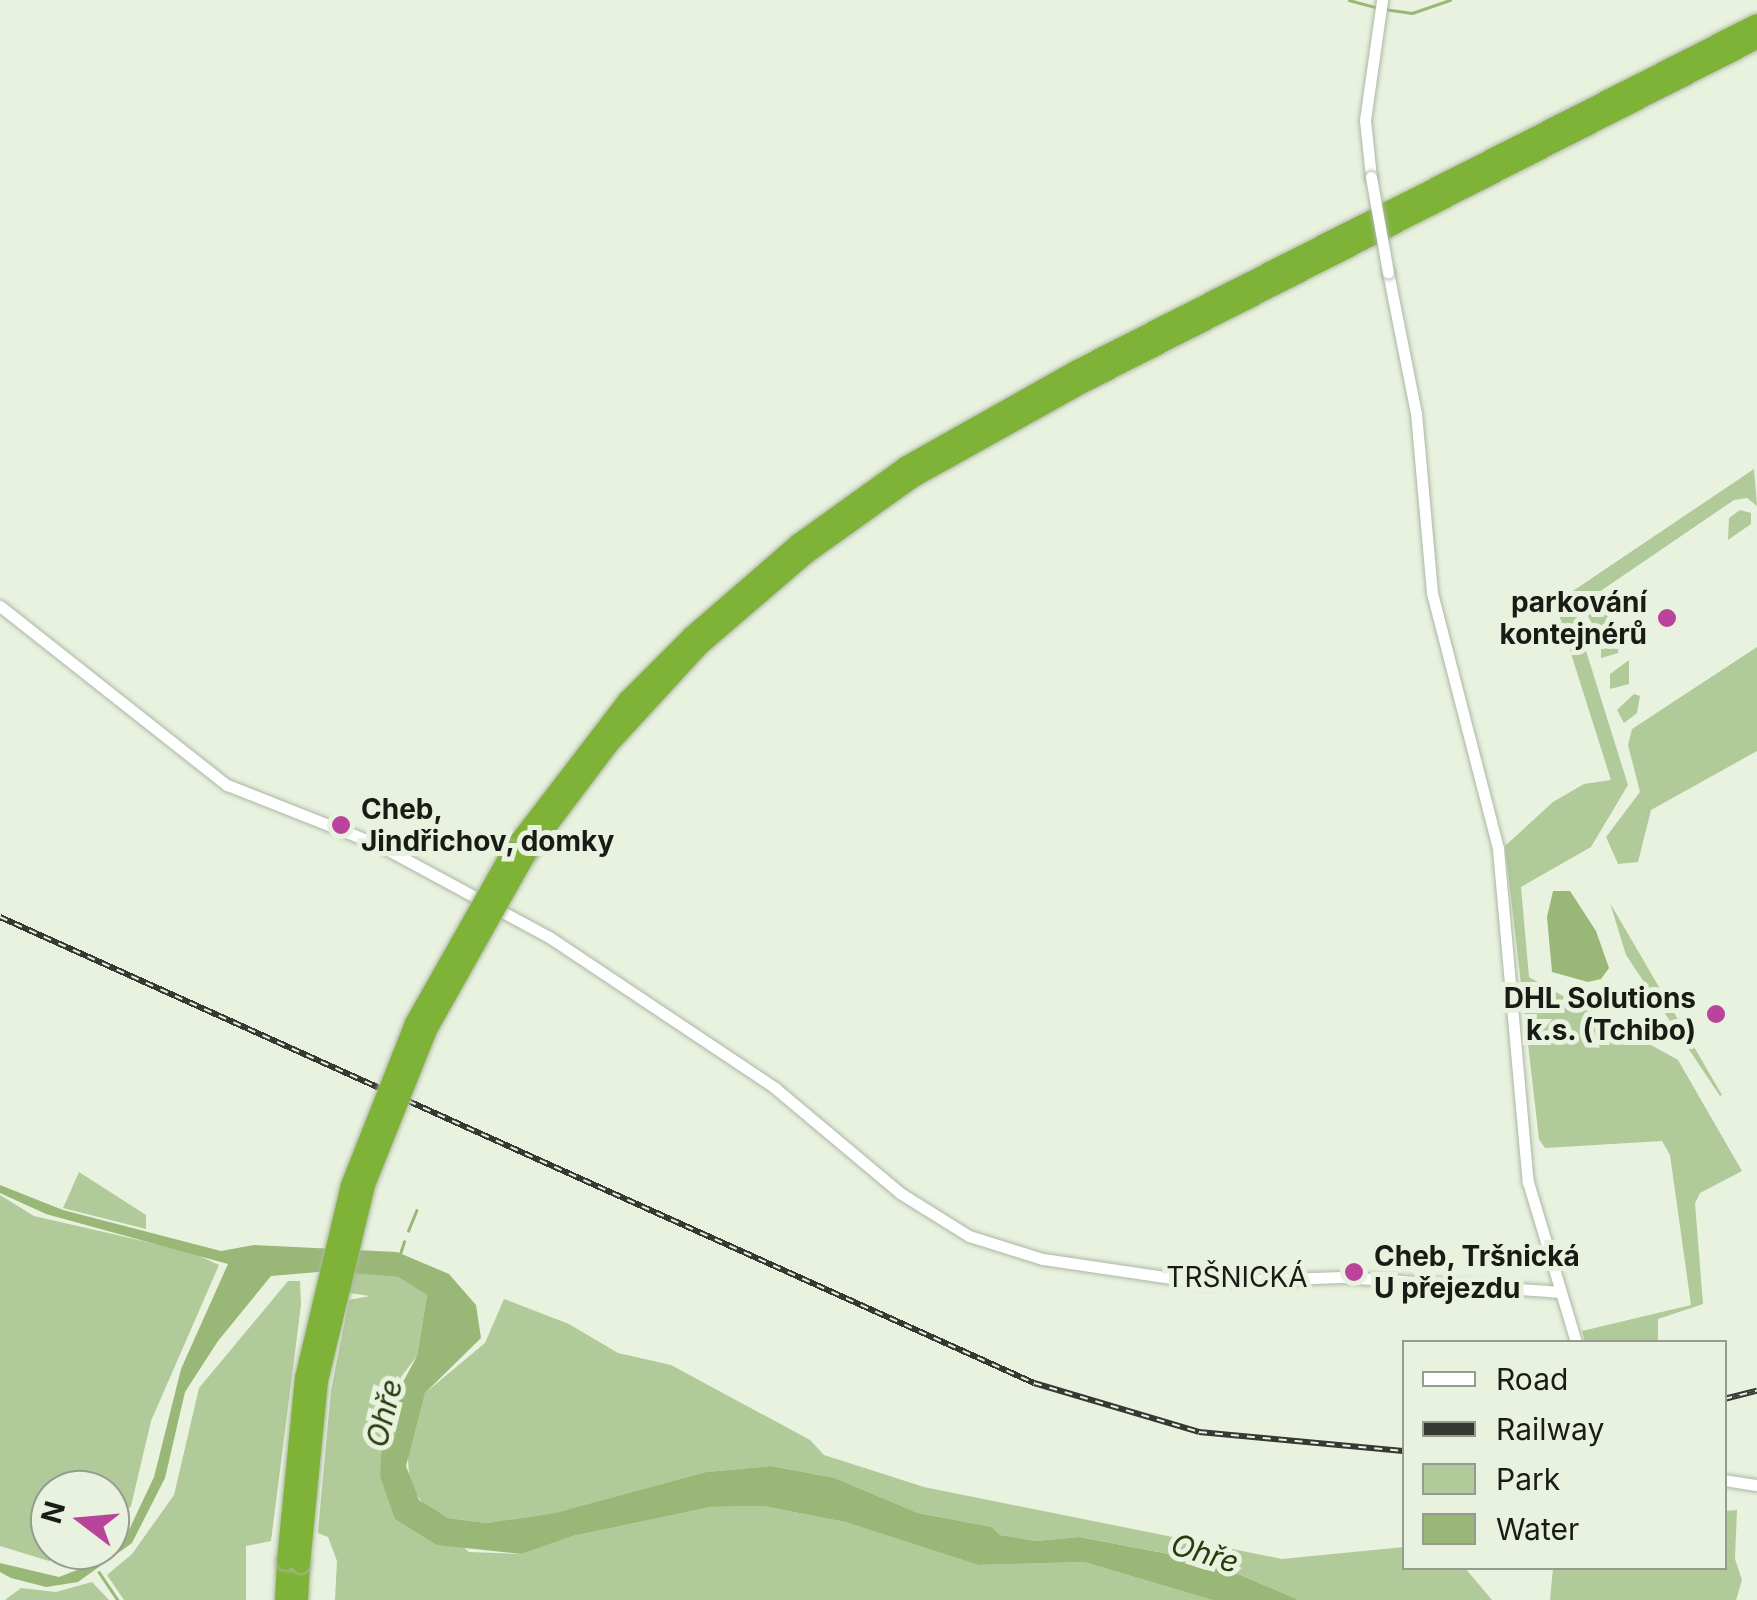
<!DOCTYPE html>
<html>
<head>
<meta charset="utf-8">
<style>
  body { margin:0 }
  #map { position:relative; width:1757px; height:1600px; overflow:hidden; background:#e8f2df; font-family:Inter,sans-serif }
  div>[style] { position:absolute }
  .green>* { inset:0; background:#b1ca99 }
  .water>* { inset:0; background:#99b878 }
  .stream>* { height:2.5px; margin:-1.25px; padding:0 1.25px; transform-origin:1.25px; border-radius:1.25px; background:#99b878 }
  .roads { filter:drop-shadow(0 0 2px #acb6a4) drop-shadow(0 0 2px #acb6a4) }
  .tertiary>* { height:11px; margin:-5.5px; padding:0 5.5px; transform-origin:5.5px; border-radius:5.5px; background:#fff }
  .motorway>* { height:18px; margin:-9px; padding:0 9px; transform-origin:9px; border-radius:9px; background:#7fb337 }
  .rail>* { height:6px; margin-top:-3px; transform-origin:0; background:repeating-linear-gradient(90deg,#e8f2df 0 8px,#353931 0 16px); box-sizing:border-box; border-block:2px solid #353931 }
  .bridges { filter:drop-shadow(0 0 2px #acb6a4) drop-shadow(0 0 2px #acb6a4) }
  .tertiary-bridge>* { height:11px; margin:-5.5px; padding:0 5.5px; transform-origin:5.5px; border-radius:5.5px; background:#fff }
  .motorway-bridge>* { height:18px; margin:-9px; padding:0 9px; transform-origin:9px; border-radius:9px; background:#7fb337 }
  .dots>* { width:28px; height:28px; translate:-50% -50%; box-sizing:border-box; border:5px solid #e8f2df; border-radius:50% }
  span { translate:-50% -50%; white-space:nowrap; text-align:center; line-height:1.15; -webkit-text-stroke:10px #e8f2df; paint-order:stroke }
  .poi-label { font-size:28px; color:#191c16; font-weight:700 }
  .right { translate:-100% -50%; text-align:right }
  .left { translate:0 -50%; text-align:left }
  .street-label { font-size:28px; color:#191c16 }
  .water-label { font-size:30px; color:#273b0d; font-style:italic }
  .legend { position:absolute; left:1402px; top:1340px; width:325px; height:230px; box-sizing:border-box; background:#e8f2df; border:2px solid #959c8f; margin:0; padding:12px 18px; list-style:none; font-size:30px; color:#191c16 }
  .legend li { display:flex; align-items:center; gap:20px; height:50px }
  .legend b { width:50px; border:2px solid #959c8f }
  .north { position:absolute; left:30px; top:1470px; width:100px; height:100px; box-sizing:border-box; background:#e8f2df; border:2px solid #959c8f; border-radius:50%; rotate:286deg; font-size:28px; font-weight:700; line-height:40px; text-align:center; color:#191c16 }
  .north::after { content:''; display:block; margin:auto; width:35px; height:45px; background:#ba449b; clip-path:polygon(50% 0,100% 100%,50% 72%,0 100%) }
</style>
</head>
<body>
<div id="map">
  <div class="green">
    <div style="clip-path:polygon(1754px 469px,1757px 506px,1747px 498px,1734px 500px,1580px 605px,1577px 622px,1628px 785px,1591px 847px,1521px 887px,1529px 977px,1678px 1060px,1742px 1171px,1700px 1193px,1695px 1203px,1703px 1304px,1658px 1319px,1658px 1342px,1585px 1342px,1582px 1331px,1691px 1305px,1670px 1155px,1662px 1141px,1545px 1148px,1539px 1139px,1505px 846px,1553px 802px,1584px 784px,1611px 780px,1555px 603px)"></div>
    <div style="clip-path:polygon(1740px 510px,1751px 513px,1751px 524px,1728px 540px,1729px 518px)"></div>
    <div style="clip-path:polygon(1604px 601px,1611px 604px,1608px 621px,1595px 629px,1588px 616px)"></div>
    <div style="clip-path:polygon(1620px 631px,1618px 653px,1601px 658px,1601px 643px)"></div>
    <div style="clip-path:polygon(1757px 647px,1757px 751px,1651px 810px,1638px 862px,1618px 864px,1606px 837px,1640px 792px,1628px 745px,1632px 729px)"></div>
    <div style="clip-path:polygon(1629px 660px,1629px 684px,1610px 689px,1610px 674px)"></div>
    <div style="clip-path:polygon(1634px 694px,1640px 696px,1637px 713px,1624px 723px,1617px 710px)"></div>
    <div style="clip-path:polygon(1610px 903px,1722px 1095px,1720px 1096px,1626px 955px)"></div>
    <div style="clip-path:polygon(79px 1172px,146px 1215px,146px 1229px,63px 1208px)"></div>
    <div style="clip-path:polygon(0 1195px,34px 1216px,191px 1252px,219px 1265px,151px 1421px,131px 1506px,110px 1529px,110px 1490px,50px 1490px,50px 1550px,80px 1550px,49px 1561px,0 1546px)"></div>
    <div style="clip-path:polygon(352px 1272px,398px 1277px,427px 1295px,417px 1356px,401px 1377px,380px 1476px,469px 1552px,522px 1554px,573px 1536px,711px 1507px,763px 1506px,845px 1522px,978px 1565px,1084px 1562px,1212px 1600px,335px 1600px,337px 1561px,328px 1537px,318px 1533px,319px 1520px,331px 1390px,349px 1300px,370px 1296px,349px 1293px)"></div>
    <div style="clip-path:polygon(288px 1281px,300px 1281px,301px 1305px,271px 1541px,246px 1546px,246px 1600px,124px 1600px,107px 1575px,132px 1554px,174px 1495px,199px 1388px)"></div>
    <div style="clip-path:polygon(504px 1299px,569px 1324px,618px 1353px,671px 1365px,810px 1440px,824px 1455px,924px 1487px,1282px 1559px,1404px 1547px,1404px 1568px,1465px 1568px,1492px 1600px,1299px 1600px,1210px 1562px,1081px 1537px,1034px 1541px,1000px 1535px,992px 1527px,918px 1513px,835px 1478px,771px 1466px,706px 1472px,556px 1513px,487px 1523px,448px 1518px,424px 1505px,410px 1486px,407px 1447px,425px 1393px,485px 1343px)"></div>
    <div style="clip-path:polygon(1737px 1510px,1735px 1559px,1742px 1580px,1736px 1600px,1550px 1600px,1553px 1568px,1724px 1568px,1725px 1511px)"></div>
    <div style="clip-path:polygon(92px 1582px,109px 1600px,5px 1600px,21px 1588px,56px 1592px)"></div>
  </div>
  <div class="water">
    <div style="clip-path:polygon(1553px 891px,1570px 891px,1596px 931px,1609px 968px,1601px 979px,1588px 982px,1552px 972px,1547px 917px)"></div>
    <div style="clip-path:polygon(0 1185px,63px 1210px,221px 1251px,254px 1245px,397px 1252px,449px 1274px,476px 1305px,481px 1338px,425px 1393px,406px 1466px,419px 1500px,448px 1518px,487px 1523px,555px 1513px,706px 1472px,771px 1466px,835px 1478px,918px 1513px,992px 1527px,1000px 1535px,1035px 1541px,1080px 1537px,1210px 1562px,1299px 1600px,1212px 1600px,1084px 1562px,978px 1565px,845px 1522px,763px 1506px,711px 1507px,573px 1536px,522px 1554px,437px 1545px,395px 1519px,380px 1476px,384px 1417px,417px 1356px,427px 1295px,398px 1277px,330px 1271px,271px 1276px,218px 1341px,185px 1392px,165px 1478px,132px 1543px,78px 1582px,46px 1587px,11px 1578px,0 1572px,0 1563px,59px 1577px,95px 1563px,128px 1532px,154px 1477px,181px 1369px,228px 1264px,46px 1214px,0 1193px)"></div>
  </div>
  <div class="stream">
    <div style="left:1349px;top:0;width:28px;rotate:15deg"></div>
    <div style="left:1384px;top:9px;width:28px;rotate:8deg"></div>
    <div style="left:1412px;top:13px;width:40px;rotate:-18.9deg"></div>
    <div style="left:408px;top:1231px;width:22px;rotate:-68deg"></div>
    <div style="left:400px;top:1254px;width:13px;rotate:-72deg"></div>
    <div style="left:99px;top:1572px;width:34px;rotate:56deg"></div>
  </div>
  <div class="roads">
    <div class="tertiary">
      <div style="left:1371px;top:177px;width:57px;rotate:-96deg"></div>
      <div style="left:1365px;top:120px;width:121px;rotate:-81.9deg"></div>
      <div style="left:1388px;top:272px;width:144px;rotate:78.8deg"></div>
      <div style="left:1416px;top:413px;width:181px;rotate:84.9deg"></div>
      <div style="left:1432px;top:593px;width:264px;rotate:75.5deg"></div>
      <div style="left:1498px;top:849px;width:334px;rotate:84.9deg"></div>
      <div style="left:1528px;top:1182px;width:167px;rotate:73.3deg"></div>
      <div style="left:0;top:606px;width:289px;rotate:38.3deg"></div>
      <div style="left:227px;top:785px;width:161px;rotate:21.5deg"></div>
      <div style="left:377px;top:844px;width:196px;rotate:28.4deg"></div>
      <div style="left:549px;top:937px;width:272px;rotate:33.7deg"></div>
      <div style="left:775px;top:1088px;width:163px;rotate:40deg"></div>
      <div style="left:900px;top:1193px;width:81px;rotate:31.9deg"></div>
      <div style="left:969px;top:1236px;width:77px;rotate:17.3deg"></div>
      <div style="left:1043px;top:1259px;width:157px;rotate:8.4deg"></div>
      <div style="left:1198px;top:1282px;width:144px;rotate:-2deg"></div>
      <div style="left:1342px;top:1277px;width:219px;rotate:3.9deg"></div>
      <div style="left:1724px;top:1480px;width:33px;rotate:9deg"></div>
    </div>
    <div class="motorway">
      <div style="left:512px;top:850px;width:189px;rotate:-52.5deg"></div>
      <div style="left:627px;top:700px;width:91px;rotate:-45deg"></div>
      <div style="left:691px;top:636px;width:142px;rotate:-41deg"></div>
      <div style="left:798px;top:543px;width:132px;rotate:-35.7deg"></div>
      <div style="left:905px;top:466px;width:197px;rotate:-29.4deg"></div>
      <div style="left:1077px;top:369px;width:763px;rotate:-26.97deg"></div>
      <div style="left:527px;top:854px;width:138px;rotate:-53deg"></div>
      <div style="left:610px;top:744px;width:133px;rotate:-47.4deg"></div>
      <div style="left:700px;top:646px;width:140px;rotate:-40.6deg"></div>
      <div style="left:806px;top:555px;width:133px;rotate:-35.5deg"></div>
      <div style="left:914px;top:478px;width:193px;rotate:-29.1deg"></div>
      <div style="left:1083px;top:384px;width:757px;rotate:-27.04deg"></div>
      <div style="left:284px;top:1600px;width:39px;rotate:-87deg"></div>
      <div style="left:299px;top:1600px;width:36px;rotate:-87deg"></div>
    </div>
  </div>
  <div class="rail">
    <div style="left:0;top:917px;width:1134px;rotate:24.26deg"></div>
    <div style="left:1034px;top:1383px;width:172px;rotate:16.5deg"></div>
    <div style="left:1199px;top:1432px;width:206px;rotate:5.3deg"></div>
    <div style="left:1724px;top:1399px;width:34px;rotate:-14deg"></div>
  </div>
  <div class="bridges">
    <div class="tertiary-bridge">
      <div style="left:1371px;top:177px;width:97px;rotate:79.9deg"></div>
    </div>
    <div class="motorway-bridge">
      <div style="left:286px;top:1561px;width:184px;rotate:-84.4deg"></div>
      <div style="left:304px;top:1378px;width:198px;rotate:-76.6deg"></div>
      <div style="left:350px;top:1185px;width:174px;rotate:-68.4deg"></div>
      <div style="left:414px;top:1023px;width:199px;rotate:-60.5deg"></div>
      <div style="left:301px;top:1564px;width:184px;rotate:-84.4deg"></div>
      <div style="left:319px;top:1381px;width:202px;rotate:-76.5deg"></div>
      <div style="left:366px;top:1185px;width:167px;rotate:-68.2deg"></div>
      <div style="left:428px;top:1030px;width:202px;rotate:-60.6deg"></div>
    </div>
  </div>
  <div class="dots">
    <div style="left:1667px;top:618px;background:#ba449b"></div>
    <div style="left:341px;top:825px;background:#ba449b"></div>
    <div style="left:1716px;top:1014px;background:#ba449b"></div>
    <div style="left:1354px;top:1272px;background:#ba449b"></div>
  </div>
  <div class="poi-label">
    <span class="right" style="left:1647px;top:618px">parkování<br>kontejnérů</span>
    <span class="left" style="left:361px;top:825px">Cheb,<br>Jindřichov, domky</span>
    <span class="right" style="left:1696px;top:1014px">DHL Solutions<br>k.s. (Tchibo)</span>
    <span class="left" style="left:1374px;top:1272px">Cheb, Tršnická<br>U přejezdu</span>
  </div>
  <div class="street-label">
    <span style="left:1237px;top:1277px">TRŠNICKÁ</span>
  </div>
  <div class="water-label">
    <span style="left:384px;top:1413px;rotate:-76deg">Ohře</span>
    <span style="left:1205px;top:1553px;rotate:17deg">Ohře</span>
  </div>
  <ul class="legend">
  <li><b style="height:12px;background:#fff"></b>Road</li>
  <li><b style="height:12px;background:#353931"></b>Railway</li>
  <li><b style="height:28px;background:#b1ca99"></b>Park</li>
  <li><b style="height:28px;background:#99b878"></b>Water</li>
  </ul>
  <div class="north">N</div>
</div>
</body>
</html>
